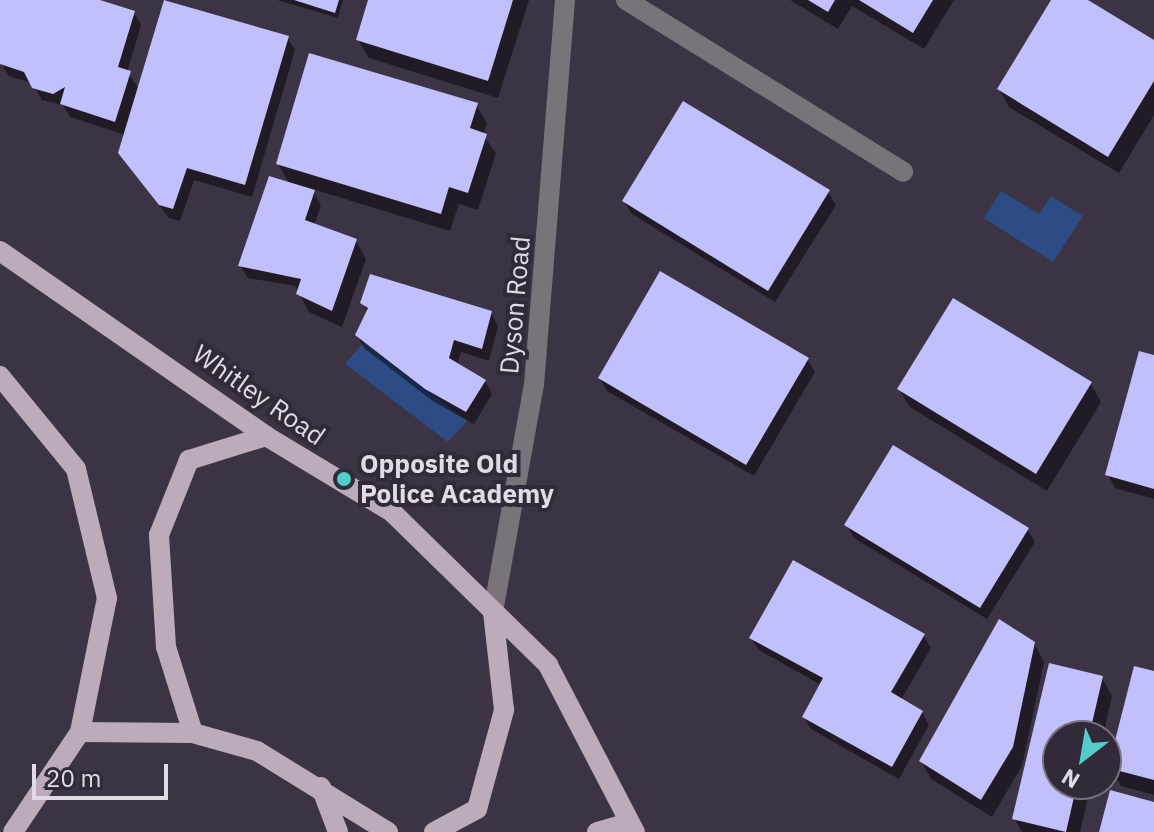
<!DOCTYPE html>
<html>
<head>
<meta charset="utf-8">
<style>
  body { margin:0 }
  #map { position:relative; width:1154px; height:832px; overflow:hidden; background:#3c3444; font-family:"IBM Plex Sans",sans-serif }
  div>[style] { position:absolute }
  .water>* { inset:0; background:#2d4c86 }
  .shadow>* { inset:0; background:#0007 }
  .building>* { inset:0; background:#c1c0fc }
  .minor>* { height:20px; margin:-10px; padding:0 10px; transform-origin:10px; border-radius:10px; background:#7a7379 }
  .major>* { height:20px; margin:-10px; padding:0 10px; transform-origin:10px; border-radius:10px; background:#bcacb9 }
  .dots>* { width:22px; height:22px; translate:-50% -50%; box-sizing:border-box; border:4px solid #322a39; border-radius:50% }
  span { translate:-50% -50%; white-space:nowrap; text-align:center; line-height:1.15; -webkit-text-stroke:8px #322a39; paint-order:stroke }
  .street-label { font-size:26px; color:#e0dbe5 }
  .poi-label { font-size:26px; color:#e0dbe5; font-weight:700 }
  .left { translate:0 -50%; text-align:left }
  .north { position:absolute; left:1042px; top:720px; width:80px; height:80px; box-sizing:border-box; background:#322a39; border:2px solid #78717e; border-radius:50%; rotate:211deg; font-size:22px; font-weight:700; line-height:32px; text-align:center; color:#e0dbe5 }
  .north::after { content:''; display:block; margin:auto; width:28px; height:36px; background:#53cdc9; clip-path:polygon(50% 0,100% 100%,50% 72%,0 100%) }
  .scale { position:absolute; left:32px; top:764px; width:136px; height:36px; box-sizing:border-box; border:4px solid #e0dbe5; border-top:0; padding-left:10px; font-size:24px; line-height:28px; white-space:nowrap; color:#e0dbe5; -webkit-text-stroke:6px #322a39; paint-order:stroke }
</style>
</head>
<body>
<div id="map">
  <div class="water">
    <div style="clip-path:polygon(1001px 191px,1039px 214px,1051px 196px,1083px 216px,1053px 262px,984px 218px)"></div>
    <div style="clip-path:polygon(364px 342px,467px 421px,448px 442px,345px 364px)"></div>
  </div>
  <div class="shadow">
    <div style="clip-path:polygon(0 0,94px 0,134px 12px,141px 25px,127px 72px,139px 89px,166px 0,287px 37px,295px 50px,252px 197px,194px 180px,180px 221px,169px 218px,120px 153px,126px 135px,70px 117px,63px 105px,42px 100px,32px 83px,9px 76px,0 62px)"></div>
    <div style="clip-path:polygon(277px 0,343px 0,338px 18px)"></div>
    <div style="clip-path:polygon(370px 0,529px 0,498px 98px,369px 58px,358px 40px)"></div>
    <div style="clip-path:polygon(790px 0,954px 0,924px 49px,852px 6px,838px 29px)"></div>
    <div style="clip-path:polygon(1053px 0,1084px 0,1154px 43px,1154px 115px,1119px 173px,1009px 107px,999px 89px)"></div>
    <div style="clip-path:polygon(476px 105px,487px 123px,483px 135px,496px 153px,478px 210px,459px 204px,450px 231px,312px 189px,321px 205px,314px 225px,356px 241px,366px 259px,342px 327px,309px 312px,295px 286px,248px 278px,240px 265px,290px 185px,278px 164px)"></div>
    <div style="clip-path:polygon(828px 192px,836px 205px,775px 302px,632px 214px,624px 202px)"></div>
    <div style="clip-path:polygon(953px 300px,1091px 384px,1101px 402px,1047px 491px,910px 407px,899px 389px)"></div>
    <div style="clip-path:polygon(362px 303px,491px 313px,498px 326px,489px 361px,461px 352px,457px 365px,485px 381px,492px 394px,474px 424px,434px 402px,364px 348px,357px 335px,368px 312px)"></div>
    <div style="clip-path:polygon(1154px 357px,1154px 499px,1115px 488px,1108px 475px)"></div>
    <div style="clip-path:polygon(807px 359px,815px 372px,754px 476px,607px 391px,600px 378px)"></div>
    <div style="clip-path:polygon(847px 525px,1027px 529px,1035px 542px,987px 619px,854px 538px)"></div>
    <div style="clip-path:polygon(923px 635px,931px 648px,901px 700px,922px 712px,929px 725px,899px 779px,811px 729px,804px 717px,821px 685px,759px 650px,751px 638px)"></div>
    <div style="clip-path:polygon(1034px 643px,1044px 662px,1022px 766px,992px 817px,931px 779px,921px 761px)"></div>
    <div style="clip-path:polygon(1050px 666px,1102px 678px,1112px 696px,1103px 736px,1058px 736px,1058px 784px,1091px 784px,1080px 832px,1022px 832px,1014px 818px)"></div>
    <div style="clip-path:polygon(1154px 673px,1154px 795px,1121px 786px,1111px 768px)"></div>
  </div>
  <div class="building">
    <div style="clip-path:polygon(0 0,100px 0,135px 11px,118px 67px,131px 71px,115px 122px,60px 104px,65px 87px,53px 94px,32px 88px,24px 72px,0 64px)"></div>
    <div style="clip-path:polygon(164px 0,289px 36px,245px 185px,187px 168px,173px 209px,159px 205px,118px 153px)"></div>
    <div style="clip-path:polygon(294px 0,339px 0,335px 13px)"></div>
    <div style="clip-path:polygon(368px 0,513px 0,488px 81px,356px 40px)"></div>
    <div style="clip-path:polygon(808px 0,835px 0,828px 12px)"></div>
    <div style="clip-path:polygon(859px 0,933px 0,913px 33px)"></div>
    <div style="clip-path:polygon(1051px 0,1088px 0,1154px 40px,1154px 81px,1108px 157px,997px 89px)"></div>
    <div style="clip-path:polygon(309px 53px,478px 103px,470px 128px,487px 134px,468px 193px,449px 187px,441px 214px,276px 164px)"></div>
    <div style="clip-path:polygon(683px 101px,830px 190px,768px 291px,622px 201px)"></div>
    <div style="clip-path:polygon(269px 176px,315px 190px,305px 220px,357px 239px,332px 311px,296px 294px,301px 279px,238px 266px)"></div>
    <div style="clip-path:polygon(660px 271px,809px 358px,746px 465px,598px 378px)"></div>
    <div style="clip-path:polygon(370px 274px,492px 311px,482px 349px,454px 340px,449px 358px,486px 380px,466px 412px,425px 389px,355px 335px,368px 308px,360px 303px)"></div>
    <div style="clip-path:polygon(953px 298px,1092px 382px,1036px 474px,897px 389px)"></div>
    <div style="clip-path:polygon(1139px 351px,1154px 355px,1154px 489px,1105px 475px)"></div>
    <div style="clip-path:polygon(893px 445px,1029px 528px,980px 608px,844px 525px)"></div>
    <div style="clip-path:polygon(793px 560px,925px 634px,891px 692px,923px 711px,892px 767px,802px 717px,823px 678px,749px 638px)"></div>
    <div style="clip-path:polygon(999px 619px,1035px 642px,1013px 747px,981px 800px,919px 761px)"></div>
    <div style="clip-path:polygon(1049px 663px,1103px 676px,1089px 736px,1058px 736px,1058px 784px,1077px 784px,1066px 832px,1012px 819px)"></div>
    <div style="clip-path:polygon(1134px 666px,1154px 671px,1154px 780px,1108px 768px)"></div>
    <div style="clip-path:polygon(1110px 790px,1154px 802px,1154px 832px,1099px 832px)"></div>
  </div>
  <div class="minor">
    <div style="left:626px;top:0;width:326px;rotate:31.8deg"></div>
    <div style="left:493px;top:612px;width:231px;rotate:-79.8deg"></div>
    <div style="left:534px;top:385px;width:386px;rotate:-85.4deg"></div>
  </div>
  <div class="major">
    <div style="left:0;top:251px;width:324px;rotate:34.8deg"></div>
    <div style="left:266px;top:436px;width:147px;rotate:31.1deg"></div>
    <div style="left:392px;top:512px;width:219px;rotate:44.4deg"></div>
    <div style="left:548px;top:665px;width:188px;rotate:62.5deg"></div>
    <div style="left:0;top:376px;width:120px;rotate:50.7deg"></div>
    <div style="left:76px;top:469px;width:133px;rotate:76.5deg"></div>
    <div style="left:107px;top:598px;width:137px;rotate:101.4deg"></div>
    <div style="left:80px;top:732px;width:120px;rotate:123.8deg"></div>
    <div style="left:80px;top:732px;width:113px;rotate:0.5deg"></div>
    <div style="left:193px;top:733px;width:66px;rotate:15.7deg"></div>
    <div style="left:257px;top:751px;width:154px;rotate:31.7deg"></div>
    <div style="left:193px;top:733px;width:90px;rotate:-107.4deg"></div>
    <div style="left:166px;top:647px;width:112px;rotate:-93.6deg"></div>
    <div style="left:159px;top:535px;width:81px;rotate:-68.2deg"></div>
    <div style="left:189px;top:460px;width:81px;rotate:-17.3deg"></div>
    <div style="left:321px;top:787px;width:48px;rotate:69.3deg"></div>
    <div style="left:434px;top:832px;width:49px;rotate:-28.1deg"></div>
    <div style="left:477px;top:809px;width:103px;rotate:-74.7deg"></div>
    <div style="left:504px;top:710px;width:99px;rotate:-96.4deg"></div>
    <div style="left:597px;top:832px;width:33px;rotate:-16deg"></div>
  </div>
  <div class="dots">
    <div style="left:344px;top:479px;background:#53cdc9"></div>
  </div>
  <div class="street-label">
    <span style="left:515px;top:305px;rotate:-85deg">Dyson Road</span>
    <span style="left:259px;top:395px;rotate:35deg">Whitley Road</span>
  </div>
  <div class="poi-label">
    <span class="left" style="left:360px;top:479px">Opposite Old<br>Police Academy</span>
  </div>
  <div class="north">N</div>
  <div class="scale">20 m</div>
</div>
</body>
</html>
